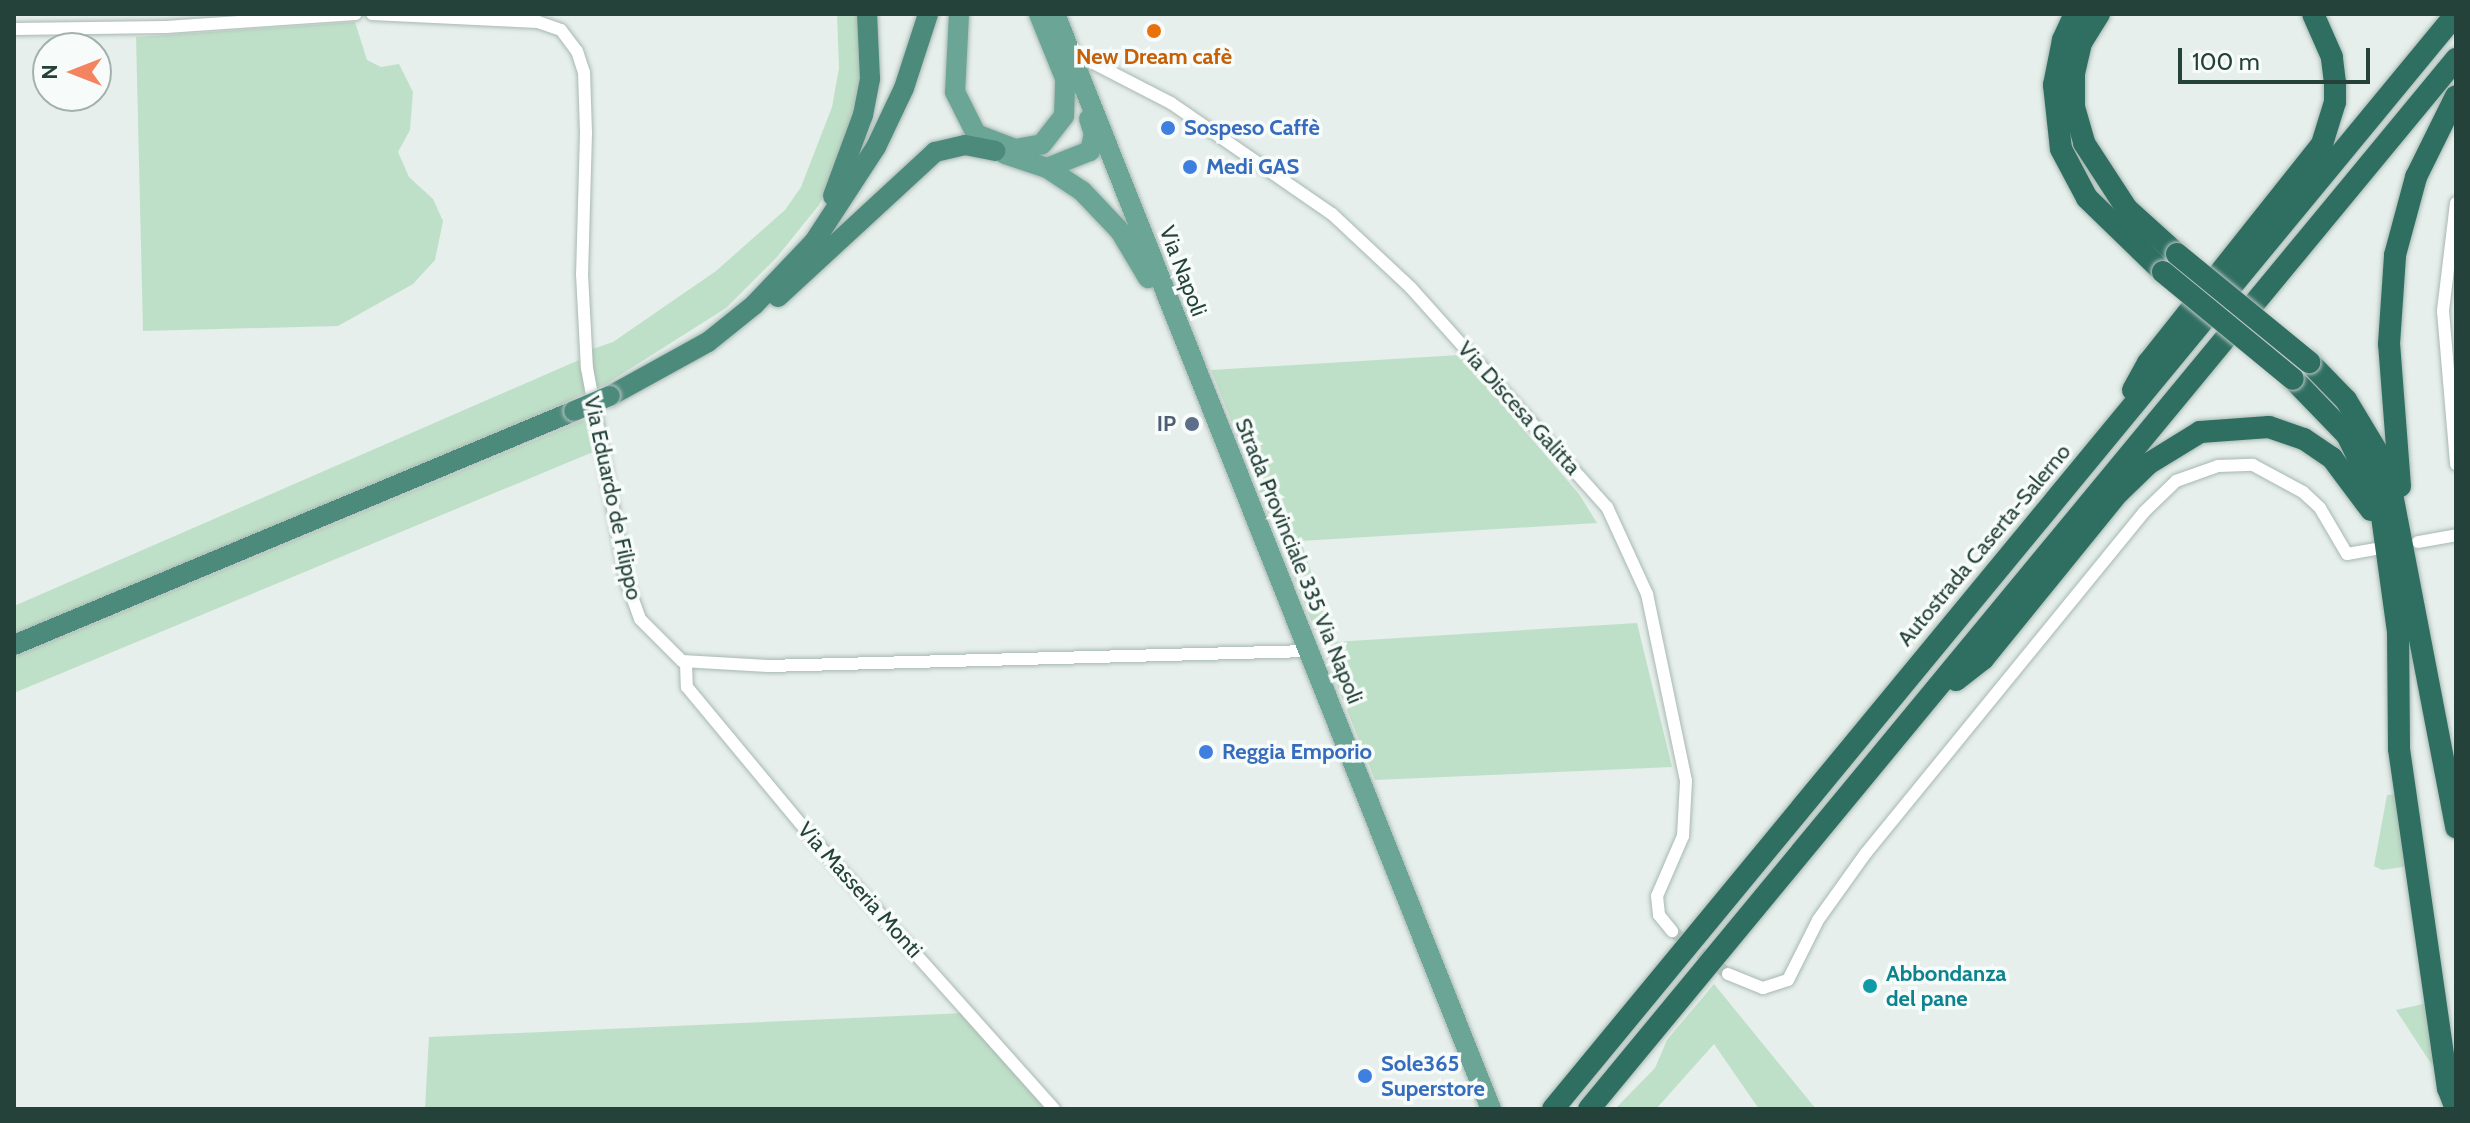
<!DOCTYPE html>
<html>
<head>
<meta charset="utf-8">
<style>
  body { margin:0 }
  #map { position:relative; width:2470px; height:1123px; overflow:hidden; background:#e6efeb; font-family:Cabin,sans-serif }
  div>[style] { position:absolute }
  .green>* { inset:0; background:#bfe0c8 }
  .minor-tunnel>* { height:12px; margin-top:-6px; transform-origin:0; background:repeating-linear-gradient(90deg,#bfccc8 0 12px,transparent 0 18px) }
  .roads { filter:drop-shadow(0 0 2px #a8b8b2) drop-shadow(0 0 2px #a8b8b2) }
  .minor>* { height:12px; margin:-6px; padding:0 6px; transform-origin:6px; border-radius:6px; background:#fff }
  .primary>* { height:20px; margin:-10px; padding:0 10px; transform-origin:10px; border-radius:10px; background:#6aa596 }
  .trunk>* { height:20px; margin:-10px; padding:0 10px; transform-origin:10px; border-radius:10px; background:#4c8a7c }
  .motorway>* { height:22px; margin:-11px; padding:0 11px; transform-origin:11px; border-radius:11px; background:#2f6f62 }
  .bridges { filter:drop-shadow(0 0 2px #c2cac8) drop-shadow(0 0 2px #c2cac8) }
  .trunk-bridge>* { height:20px; margin:-10px; padding:0 10px; transform-origin:10px; border-radius:10px; background:#4c8a7c }
  .motorway-bridge>* { height:22px; margin:-11px; padding:0 11px; transform-origin:11px; border-radius:11px; background:#2f6f62 }
  .dots>* { width:22px; height:22px; translate:-50% -50%; box-sizing:border-box; border:4px solid #f7fbf9; border-radius:50% }
  span { translate:-50% -50%; white-space:nowrap; text-align:center; line-height:1.15; -webkit-text-stroke:7px #f7fbf9; paint-order:stroke }
  .food-label { font-size:22px; color:#c56008; font-weight:700 }
  .shop-label { font-size:22px; color:#366cbe; font-weight:700 }
  .left { translate:0 -50%; text-align:left }
  .street-label { font-size:22px; color:#24423a }
  .service-label { font-size:22px; color:#4e5e75; font-weight:700 }
  .right { translate:-100% -50%; text-align:right }
  .culture-label { font-size:22px; color:#0d838f; font-weight:700 }
  .frame { position:absolute; inset:0; border:16px solid #24423a; pointer-events:none }
  .north { position:absolute; left:32px; top:32px; width:80px; height:80px; box-sizing:border-box; background:#f7fbf9; border:2px solid #a3b1ad; border-radius:50%; rotate:270deg; font-size:22px; font-weight:700; line-height:32px; text-align:center; color:#24423a }
  .north::after { content:''; display:block; margin:auto; width:28px; height:36px; background:#f4845f; clip-path:polygon(50% 0,100% 100%,50% 72%,0 100%) }
  .scale { position:absolute; left:2178px; top:48px; width:192px; height:36px; box-sizing:border-box; border:4px solid #24423a; border-top:0; padding-left:10px; font-size:24px; line-height:28px; white-space:nowrap; color:#24423a; -webkit-text-stroke:6px #f7fbf9; paint-order:stroke }
</style>
</head>
<body>
<div id="map">
  <div class="green">
    <div style="clip-path:polygon(837px 14px,862px 14px,862px 83px,843px 159px,819px 205px,777px 257px,726px 308px,595px 391px,590px 350px,613px 342px,716px 271px,785px 210px,801px 187px,832px 107px,839px 68px)"></div>
    <div style="clip-path:polygon(355px 22px,367px 60px,381px 67px,399px 64px,413px 92px,410px 130px,398px 152px,409px 177px,433px 199px,443px 221px,435px 260px,413px 284px,338px 326px,143px 331px,136px 37px)"></div>
    <div style="clip-path:polygon(1459px 355px,1579px 494px,1597px 523px,1301px 541px,1334px 642px,1637px 623px,1672px 767px,1375px 780px,1211px 370px)"></div>
    <div style="clip-path:polygon(579px 360px,586px 394px,14px 635px,14px 606px)"></div>
    <div style="clip-path:polygon(589px 418px,593px 452px,14px 693px,14px 657px)"></div>
    <div style="clip-path:polygon(2397px 794px,2409px 866px,2382px 870px,2374px 866px,2387px 795px)"></div>
    <div style="clip-path:polygon(1714px 984px,1816px 1109px,1759px 1109px,1714px 1044px,1656px 1109px,1615px 1109px,1655px 1068px,1667px 1040px)"></div>
    <div style="clip-path:polygon(2428px 1003px,2438px 1062px,2432px 1065px,2396px 1010px)"></div>
    <div style="clip-path:polygon(965px 1013px,1048px 1109px,425px 1109px,429px 1037px)"></div>
  </div>
  <div class="minor-tunnel">
    <div style="left:1672px;top:931px;width:71px;rotate:37.5deg"></div>
  </div>
  <div class="roads">
    <div class="minor">
      <div style="left:372px;top:14px;width:166px;rotate:2.8deg"></div>
      <div style="left:538px;top:22px;width:24px;rotate:19deg"></div>
      <div style="left:561px;top:30px;width:26px;rotate:53deg"></div>
      <div style="left:577px;top:51px;width:22px;rotate:72deg"></div>
      <div style="left:584px;top:72px;width:61px;rotate:88.1deg"></div>
      <div style="left:586px;top:133px;width:141px;rotate:91.6deg"></div>
      <div style="left:582px;top:274px;width:94px;rotate:87deg"></div>
      <div style="left:587px;top:368px;width:219px;rotate:79.5deg"></div>
      <div style="left:627px;top:583px;width:38px;rotate:70deg"></div>
      <div style="left:640px;top:619px;width:59px;rotate:45deg"></div>
      <div style="left:682px;top:661px;width:86px;rotate:3.3deg"></div>
      <div style="left:768px;top:666px;width:541px;rotate:-1.59deg"></div>
      <div style="left:14px;top:29px;width:152px;rotate:-0.8deg"></div>
      <div style="left:166px;top:27px;width:190px;rotate:-3.9deg"></div>
      <div style="left:1072px;top:52px;width:111px;rotate:27.3deg"></div>
      <div style="left:1171px;top:103px;width:196px;rotate:34.6deg"></div>
      <div style="left:1332px;top:214px;width:108px;rotate:43.1deg"></div>
      <div style="left:1411px;top:288px;width:294px;rotate:48.2deg"></div>
      <div style="left:1607px;top:507px;width:96px;rotate:65.3deg"></div>
      <div style="left:1647px;top:594px;width:191px;rotate:78.2deg"></div>
      <div style="left:1686px;top:781px;width:55px;rotate:93.1deg"></div>
      <div style="left:1683px;top:836px;width:65px;rotate:113.4deg"></div>
      <div style="left:1657px;top:896px;width:19px;rotate:84deg"></div>
      <div style="left:1659px;top:915px;width:21px;rotate:51deg"></div>
      <div style="left:2456px;top:203px;width:109px;rotate:96.9deg"></div>
      <div style="left:2443px;top:311px;width:154px;rotate:85.1deg"></div>
      <div style="left:2418px;top:542px;width:39px;rotate:-10deg"></div>
      <div style="left:686px;top:663px;width:24px;rotate:88deg"></div>
      <div style="left:687px;top:687px;width:208px;rotate:50.3deg"></div>
      <div style="left:820px;top:847px;width:351px;rotate:48.2deg"></div>
      <div style="left:1728px;top:974px;width:38px;rotate:22deg"></div>
      <div style="left:1763px;top:988px;width:26px;rotate:-18deg"></div>
      <div style="left:1788px;top:980px;width:67px;rotate:-63.4deg"></div>
      <div style="left:1818px;top:920px;width:82px;rotate:-54.4deg"></div>
      <div style="left:1866px;top:853px;width:440px;rotate:-50.8deg"></div>
      <div style="left:2144px;top:512px;width:45px;rotate:-44.1deg"></div>
      <div style="left:2176px;top:481px;width:45px;rotate:-19.7deg"></div>
      <div style="left:2218px;top:466px;width:35px;rotate:-2deg"></div>
      <div style="left:2253px;top:465px;width:57px;rotate:28.4deg"></div>
      <div style="left:2303px;top:492px;width:23px;rotate:43deg"></div>
      <div style="left:2320px;top:508px;width:53px;rotate:59.6deg"></div>
      <div style="left:2347px;top:554px;width:27px;rotate:-10deg"></div>
    </div>
    <div class="primary">
      <div style="left:959px;top:14px;width:78px;rotate:92.9deg"></div>
      <div style="left:955px;top:92px;width:47px;rotate:63.4deg"></div>
      <div style="left:976px;top:134px;width:42px;rotate:21deg"></div>
      <div style="left:1015px;top:149px;width:27px;rotate:-10deg"></div>
      <div style="left:1042px;top:144px;width:36px;rotate:-52deg"></div>
      <div style="left:1064px;top:116px;width:37px;rotate:-88deg"></div>
      <div style="left:1039px;top:14px;width:69px;rotate:67.9deg"></div>
      <div style="left:1055px;top:14px;width:1179px;rotate:68.29deg"></div>
      <div style="left:1005px;top:154px;width:44px;rotate:18.4deg"></div>
      <div style="left:1047px;top:168px;width:42px;rotate:33.3deg"></div>
      <div style="left:1082px;top:191px;width:55px;rotate:46.5deg"></div>
      <div style="left:1120px;top:231px;width:55px;rotate:59.2deg"></div>
      <div style="left:1047px;top:168px;width:46px;rotate:-21.6deg"></div>
      <div style="left:1090px;top:151px;width:17px;rotate:-77deg"></div>
      <div style="left:1094px;top:134px;width:16px;rotate:-108deg"></div>
    </div>
    <div class="trunk">
      <div style="left:833px;top:196px;width:86px;rotate:-69.7deg"></div>
      <div style="left:863px;top:115px;width:37px;rotate:-79deg"></div>
      <div style="left:870px;top:79px;width:65px;rotate:-92.6deg"></div>
      <div style="left:778px;top:297px;width:214px;rotate:-42.7deg"></div>
      <div style="left:935px;top:152px;width:31px;rotate:-13deg"></div>
      <div style="left:965px;top:145px;width:31px;rotate:11deg"></div>
      <div style="left:610px;top:396px;width:112px;rotate:-28.9deg"></div>
      <div style="left:708px;top:342px;width:59px;rotate:-38.8deg"></div>
      <div style="left:754px;top:305px;width:87px;rotate:-46.4deg"></div>
      <div style="left:814px;top:242px;width:113px;rotate:-56.9deg"></div>
      <div style="left:876px;top:147px;width:65px;rotate:-64.6deg"></div>
      <div style="left:904px;top:88px;width:78px;rotate:-72deg"></div>
      <div style="left:14px;top:645px;width:607px;rotate:-22.68deg"></div>
    </div>
    <div class="motorway">
      <div style="left:2075px;top:14px;width:29px;rotate:115deg"></div>
      <div style="left:2063px;top:40px;width:46px;rotate:101.3deg"></div>
      <div style="left:2054px;top:85px;width:64px;rotate:83.8deg"></div>
      <div style="left:2061px;top:149px;width:55px;rotate:62deg"></div>
      <div style="left:2087px;top:198px;width:106px;rotate:44.2deg"></div>
      <div style="left:2099px;top:14px;width:34px;rotate:122deg"></div>
      <div style="left:2081px;top:43px;width:32px;rotate:103deg"></div>
      <div style="left:2074px;top:74px;width:33px;rotate:90deg"></div>
      <div style="left:2074px;top:107px;width:37px;rotate:74deg"></div>
      <div style="left:2084px;top:143px;width:79px;rotate:56.9deg"></div>
      <div style="left:2127px;top:209px;width:67px;rotate:42deg"></div>
      <div style="left:2309px;top:362px;width:53px;rotate:45.8deg"></div>
      <div style="left:2346px;top:400px;width:79px;rotate:58.9deg"></div>
      <div style="left:2387px;top:468px;width:366px;rotate:79.1deg"></div>
      <div style="left:2293px;top:379px;width:78px;rotate:46deg"></div>
      <div style="left:2347px;top:435px;width:75px;rotate:63.8deg"></div>
      <div style="left:2380px;top:502px;width:130px;rotate:82.1deg"></div>
      <div style="left:2398px;top:631px;width:118px;rotate:89.5deg"></div>
      <div style="left:2399px;top:749px;width:343px;rotate:81.8deg"></div>
      <div style="left:2448px;top:1088px;width:22px;rotate:69deg"></div>
      <div style="left:2133px;top:390px;width:31px;rotate:-61deg"></div>
      <div style="left:2148px;top:363px;width:280px;rotate:-51.5deg"></div>
      <div style="left:2322px;top:144px;width:44px;rotate:-72.8deg"></div>
      <div style="left:2335px;top:102px;width:19px;rotate:-90deg"></div>
      <div style="left:2335px;top:83px;width:26px;rotate:-97deg"></div>
      <div style="left:2332px;top:57px;width:47px;rotate:-113.8deg"></div>
      <div style="left:2400px;top:486px;width:142px;rotate:-94.4deg"></div>
      <div style="left:2389px;top:344px;width:89px;rotate:-86.1deg"></div>
      <div style="left:2395px;top:255px;width:81px;rotate:-74.9deg"></div>
      <div style="left:2416px;top:177px;width:90px;rotate:-63.7deg"></div>
      <div style="left:1956px;top:680px;width:34px;rotate:-38deg"></div>
      <div style="left:1983px;top:659px;width:214px;rotate:-50.9deg"></div>
      <div style="left:2118px;top:493px;width:42px;rotate:-44deg"></div>
      <div style="left:2148px;top:464px;width:61px;rotate:-31.6deg"></div>
      <div style="left:2200px;top:432px;width:69px;rotate:-4.1deg"></div>
      <div style="left:2269px;top:427px;width:37px;rotate:19deg"></div>
      <div style="left:2304px;top:439px;width:34px;rotate:34deg"></div>
      <div style="left:2332px;top:458px;width:65px;rotate:53.1deg"></div>
      <div style="left:1553px;top:1109px;width:1419px;rotate:-50.49deg"></div>
      <div style="left:1589px;top:1109px;width:1362px;rotate:-50.45deg"></div>
    </div>
  </div>
  <div class="bridges">
    <div class="trunk-bridge">
      <div style="left:574px;top:411px;width:39px;rotate:-23deg"></div>
    </div>
    <div class="motorway-bridge">
      <div style="left:2177px;top:254px;width:171px;rotate:39.3deg"></div>
      <div style="left:2163px;top:272px;width:168px;rotate:39.5deg"></div>
    </div>
  </div>
  <div class="dots">
    <div style="left:1154px;top:31px;background:#e8710a"></div>
    <div style="left:1168px;top:128px;background:#3f7fe0"></div>
    <div style="left:1190px;top:167px;background:#3f7fe0"></div>
    <div style="left:1192px;top:424px;background:#5c6f8a"></div>
    <div style="left:1206px;top:752px;background:#3f7fe0"></div>
    <div style="left:1870px;top:986px;background:#0f9aa8"></div>
    <div style="left:1365px;top:1076px;background:#3f7fe0"></div>
  </div>
  <div class="food-label">
    <span style="left:1154px;top:57px">New Dream cafè</span>
  </div>
  <div class="shop-label">
    <span class="left" style="left:1184px;top:128px">Sospeso Caffè</span>
    <span class="left" style="left:1206px;top:167px">Medi GAS</span>
    <span class="left" style="left:1222px;top:752px">Reggia Emporio</span>
    <span class="left" style="left:1381px;top:1076px">Sole365<br>Superstore</span>
  </div>
  <div class="street-label">
    <span style="left:1183px;top:271px;rotate:69deg">Via Napoli</span>
    <span style="left:1519px;top:408px;rotate:48deg">Via Discesa Galitta</span>
    <span style="left:613px;top:498px;rotate:78deg">Via Eduardo de Filippo</span>
    <span style="left:1984px;top:545px;rotate:-50deg">Autostrada Caserta-Salerno</span>
    <span style="left:1299px;top:561px;rotate:68deg">Strada Provinciale 335 Via Napoli</span>
    <span style="left:860px;top:890px;rotate:48deg">Via Masseria Monti</span>
  </div>
  <div class="service-label">
    <span class="right" style="left:1176px;top:424px">IP</span>
  </div>
  <div class="culture-label">
    <span class="left" style="left:1886px;top:986px">Abbondanza<br>del pane</span>
  </div>
  <div class="frame"></div>
  <div class="north">N</div>
  <div class="scale">100 m</div>
</div>
</body>
</html>
